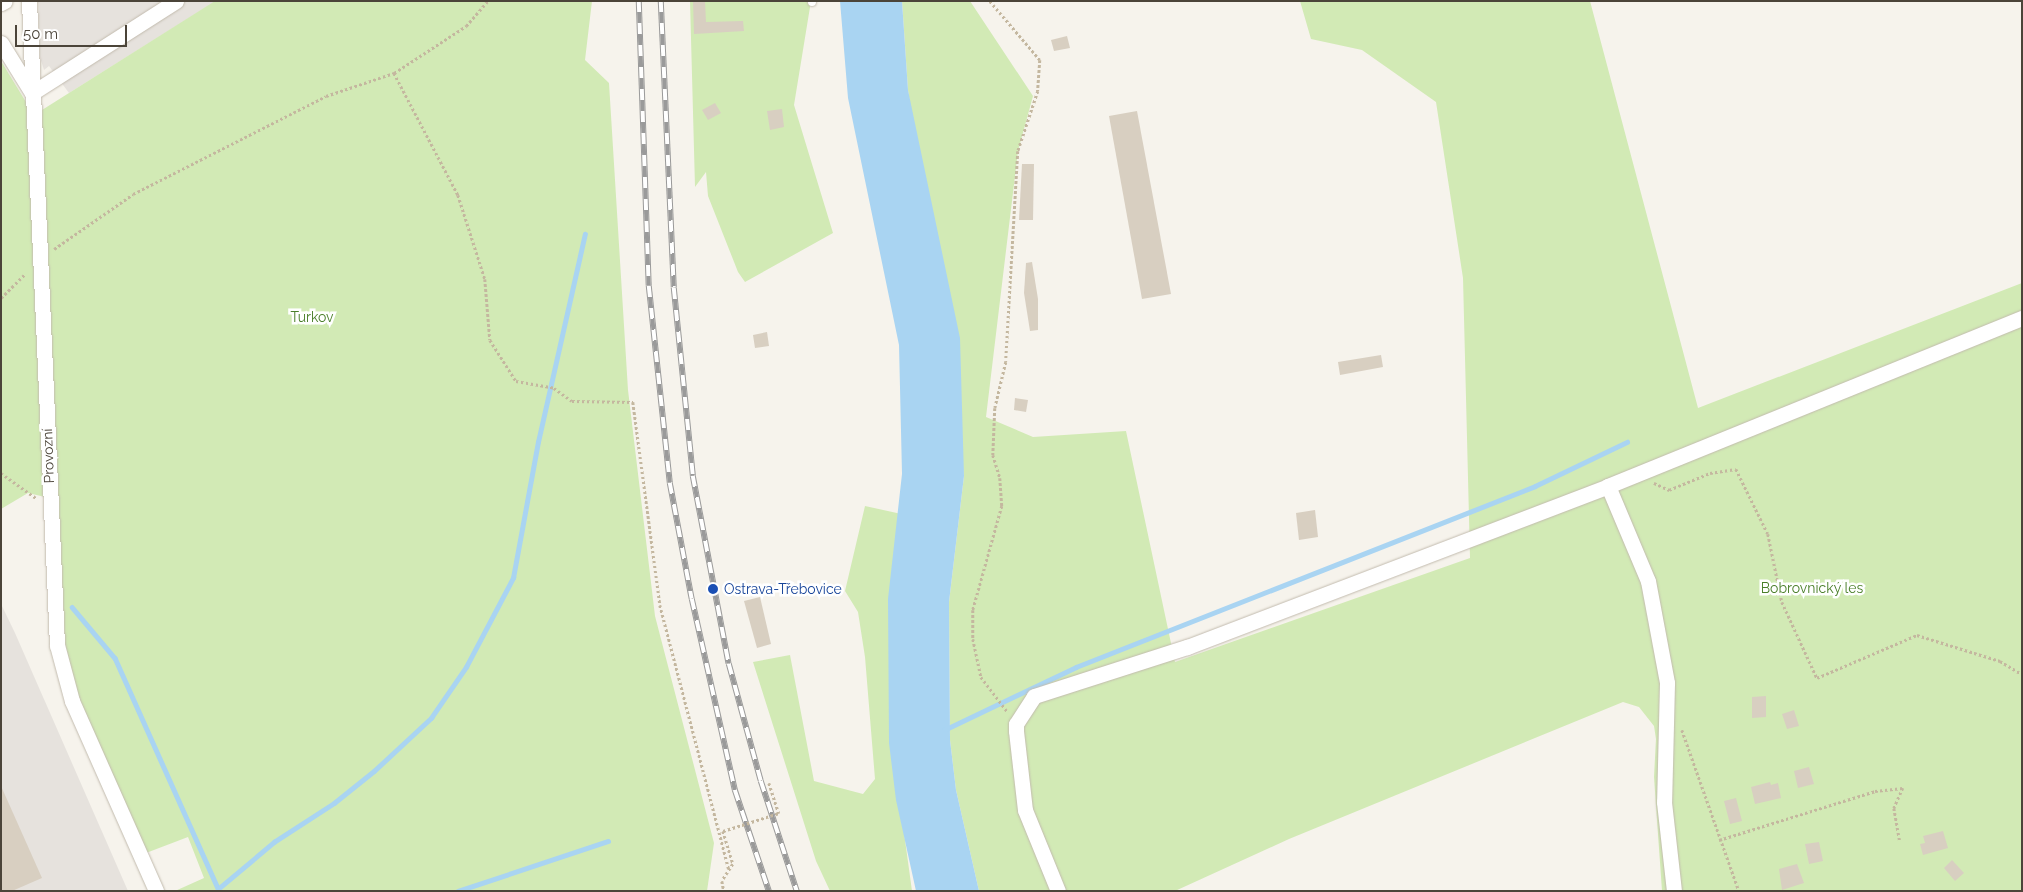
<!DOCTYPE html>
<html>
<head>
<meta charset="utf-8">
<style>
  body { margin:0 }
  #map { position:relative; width:2023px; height:892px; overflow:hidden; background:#f6f3ec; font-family:Raleway,sans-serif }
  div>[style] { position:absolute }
  .industrial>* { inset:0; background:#e6e2dd }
  .green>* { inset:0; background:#d2eab5 }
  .water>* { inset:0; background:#a9d4f2 }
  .stream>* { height:4.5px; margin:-2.25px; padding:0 2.25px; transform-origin:2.25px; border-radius:2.25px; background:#a9d4f2 }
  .building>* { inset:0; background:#d8cfc1 }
  .path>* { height:2.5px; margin-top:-1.25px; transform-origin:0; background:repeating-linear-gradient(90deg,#c4b79f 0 2.5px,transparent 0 5px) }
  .roads { filter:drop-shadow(0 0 1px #c2bbae) drop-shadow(0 0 1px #c2bbae) }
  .service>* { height:8px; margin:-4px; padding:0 4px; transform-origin:4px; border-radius:4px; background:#fff }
  .minor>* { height:15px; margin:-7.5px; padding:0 7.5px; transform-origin:7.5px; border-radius:7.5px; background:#fff }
  .rail>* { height:5.5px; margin-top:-2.75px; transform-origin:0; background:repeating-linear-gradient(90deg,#fff 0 11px,#9a9a9a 0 22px); box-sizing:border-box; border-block:1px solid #9a9a9a }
  .path-bridge>* { height:2.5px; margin-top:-1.25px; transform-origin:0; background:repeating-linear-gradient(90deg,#c4b79f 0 2.5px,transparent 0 5px) }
  .dots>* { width:14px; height:14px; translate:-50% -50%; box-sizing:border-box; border:2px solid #fff; border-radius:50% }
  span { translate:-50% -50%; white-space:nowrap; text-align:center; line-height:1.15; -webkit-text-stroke:5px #fff; paint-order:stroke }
  .park-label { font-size:14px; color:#4a7f2a }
  .street-label { font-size:14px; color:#4b4439 }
  .transit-label { font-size:14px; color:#164399 }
  .left { translate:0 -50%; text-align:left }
  .frame { position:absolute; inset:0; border:2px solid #4b4439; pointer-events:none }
  .scale { position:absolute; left:15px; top:25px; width:112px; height:22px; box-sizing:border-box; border:2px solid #4b4439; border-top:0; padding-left:6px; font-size:15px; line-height:18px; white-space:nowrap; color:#4b4439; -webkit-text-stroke:4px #fff; paint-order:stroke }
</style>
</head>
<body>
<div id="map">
  <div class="industrial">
    <div style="clip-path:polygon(38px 1px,216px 1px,69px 93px,49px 66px,44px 70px,40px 57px)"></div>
    <div style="clip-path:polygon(1px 604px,15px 633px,128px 891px,1px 891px)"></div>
  </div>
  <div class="green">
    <div style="clip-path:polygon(215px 1px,592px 1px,585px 60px,609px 83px,628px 390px,655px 616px,714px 843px,707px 891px,175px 891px,204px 878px,188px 837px,146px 853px,77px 694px,65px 643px,58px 500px,28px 493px,1px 509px,1px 61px,26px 102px,42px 110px)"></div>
    <div style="clip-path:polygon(690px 1px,811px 1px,794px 105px,833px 233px,745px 282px,738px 272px,708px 196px,706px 172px,695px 187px)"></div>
    <div style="clip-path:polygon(902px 1px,970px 1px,1033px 96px,1018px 151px,986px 417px,1033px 437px,1126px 431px,1175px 662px,1470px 558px,1463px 278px,1436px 102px,1362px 50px,1311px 39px,1300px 1px,1590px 1px,1698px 408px,2022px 283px,2022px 891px,1662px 891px,1654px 777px,1656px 739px,1654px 726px,1639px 707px,1623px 702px,1289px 839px,1175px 891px,979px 891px,956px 790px,950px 740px,949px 602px,964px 476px,908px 90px)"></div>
    <div style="clip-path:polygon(865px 506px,906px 515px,892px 745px,912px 891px,830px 891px,816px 861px,753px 662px,790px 655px,814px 781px,863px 794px,875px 779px,865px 657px,858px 612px,845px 591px)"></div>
  </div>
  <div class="water">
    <div style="clip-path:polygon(840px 1px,902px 1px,908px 90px,960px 338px,964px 476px,949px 602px,950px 740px,956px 790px,979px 891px,916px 891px,896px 800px,889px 743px,888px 599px,902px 474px,899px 345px,848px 98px)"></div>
  </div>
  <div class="stream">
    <div style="left:72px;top:607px;width:67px;rotate:49.9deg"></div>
    <div style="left:115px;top:658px;width:255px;rotate:65.9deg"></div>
    <div style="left:944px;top:730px;width:146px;rotate:-25.5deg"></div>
    <div style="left:1076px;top:667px;width:493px;rotate:-21.5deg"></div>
    <div style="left:1535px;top:486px;width:102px;rotate:-25.6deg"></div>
    <div style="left:218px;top:889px;width:73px;rotate:-40deg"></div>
    <div style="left:274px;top:842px;width:72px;rotate:-33deg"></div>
    <div style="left:334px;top:803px;width:51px;rotate:-38.7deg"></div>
    <div style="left:374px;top:771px;width:78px;rotate:-42.9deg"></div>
    <div style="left:431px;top:718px;width:62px;rotate:-55.5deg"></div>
    <div style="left:466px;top:667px;width:101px;rotate:-62.2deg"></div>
    <div style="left:513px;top:578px;width:138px;rotate:-79.6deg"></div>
    <div style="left:538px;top:442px;width:213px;rotate:-77.3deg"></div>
    <div style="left:458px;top:891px;width:158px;rotate:-18.4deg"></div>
  </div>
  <div class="building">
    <div style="clip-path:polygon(693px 1px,705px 1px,706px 22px,743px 21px,744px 31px,694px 34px)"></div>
    <div style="clip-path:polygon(1067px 36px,1070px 48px,1054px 51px,1051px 40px)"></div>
    <div style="clip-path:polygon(715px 103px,721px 113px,708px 120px,702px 110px)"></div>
    <div style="clip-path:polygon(782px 109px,784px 127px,770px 130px,767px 111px)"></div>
    <div style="clip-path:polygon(1137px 111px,1171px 294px,1142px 299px,1109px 116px)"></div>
    <div style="clip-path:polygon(1022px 164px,1034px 164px,1033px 220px,1019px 220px)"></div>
    <div style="clip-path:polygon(1032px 262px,1038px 299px,1038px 330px,1030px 331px,1024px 293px,1026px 263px)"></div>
    <div style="clip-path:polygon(767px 332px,769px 346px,755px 348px,753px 335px)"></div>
    <div style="clip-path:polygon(1381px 355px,1383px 367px,1340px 375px,1338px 362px)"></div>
    <div style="clip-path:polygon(1015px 398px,1028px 400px,1026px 412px,1014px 410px)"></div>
    <div style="clip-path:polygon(1315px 510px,1318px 537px,1299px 540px,1296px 513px)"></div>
    <div style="clip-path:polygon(760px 597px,771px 644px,757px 648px,744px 601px)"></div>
    <div style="clip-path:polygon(1766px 696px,1766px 717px,1752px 718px,1752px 697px)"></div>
    <div style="clip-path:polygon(1794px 710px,1799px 726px,1787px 729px,1782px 714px)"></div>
    <div style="clip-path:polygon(1809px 767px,1814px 784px,1798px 788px,1794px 771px)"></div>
    <div style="clip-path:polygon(1770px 782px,1771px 785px,1778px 783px,1781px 798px,1755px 804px,1751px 787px)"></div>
    <div style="clip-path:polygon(1px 786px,42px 878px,12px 891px,1px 891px)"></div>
    <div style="clip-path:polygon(1736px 798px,1742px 821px,1730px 824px,1724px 801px)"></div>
    <div style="clip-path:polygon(1943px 831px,1948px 848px,1923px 855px,1920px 844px,1925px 843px,1923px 836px)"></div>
    <div style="clip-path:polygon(1819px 842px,1823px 861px,1809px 864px,1805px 844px)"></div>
    <div style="clip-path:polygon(1952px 860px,1964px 873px,1955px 881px,1944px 868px)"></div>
    <div style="clip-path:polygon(1797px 864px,1804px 883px,1782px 890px,1779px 869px)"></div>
  </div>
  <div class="path">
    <div style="left:990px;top:1px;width:77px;rotate:49.7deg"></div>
    <div style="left:1040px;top:60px;width:31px;rotate:94deg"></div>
    <div style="left:1038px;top:91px;width:63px;rotate:108.4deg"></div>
    <div style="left:1018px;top:151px;width:211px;rotate:93.3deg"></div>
    <div style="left:1006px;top:362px;width:47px;rotate:103.4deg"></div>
    <div style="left:995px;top:408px;width:47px;rotate:92.4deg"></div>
    <div style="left:993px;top:455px;width:24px;rotate:73deg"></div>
    <div style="left:1000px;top:478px;width:28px;rotate:86deg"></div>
    <div style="left:1002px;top:506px;width:108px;rotate:105.6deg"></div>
    <div style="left:973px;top:610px;width:29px;rotate:90deg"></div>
    <div style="left:973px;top:639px;width:39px;rotate:78deg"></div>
    <div style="left:981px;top:677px;width:43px;rotate:52.6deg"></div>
    <div style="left:394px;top:73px;width:138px;rotate:62.3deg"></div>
    <div style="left:458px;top:195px;width:88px;rotate:72.2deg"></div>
    <div style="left:485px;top:279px;width:61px;rotate:85.3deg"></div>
    <div style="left:490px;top:340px;width:49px;rotate:57.6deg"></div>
    <div style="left:516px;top:381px;width:39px;rotate:10deg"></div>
    <div style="left:554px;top:388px;width:22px;rotate:36deg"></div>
    <div style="left:572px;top:401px;width:61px;rotate:0.9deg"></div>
    <div style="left:633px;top:402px;width:205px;rotate:82.4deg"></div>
    <div style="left:660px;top:605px;width:274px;rotate:75.4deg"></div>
    <div style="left:54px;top:249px;width:96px;rotate:-34.8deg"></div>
    <div style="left:133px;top:194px;width:216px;rotate:-26.9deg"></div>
    <div style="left:326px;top:96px;width:72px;rotate:-18.7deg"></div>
    <div style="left:394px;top:73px;width:86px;rotate:-33.1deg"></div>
    <div style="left:466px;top:26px;width:33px;rotate:-49deg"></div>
    <div style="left:1px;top:298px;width:34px;rotate:-45deg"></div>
    <div style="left:1px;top:473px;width:43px;rotate:35.5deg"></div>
    <div style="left:1654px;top:483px;width:17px;rotate:25deg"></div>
    <div style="left:1669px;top:490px;width:44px;rotate:-22.5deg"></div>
    <div style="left:1710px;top:473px;width:26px;rotate:-9deg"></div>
    <div style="left:1736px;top:469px;width:72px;rotate:63.8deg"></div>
    <div style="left:1768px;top:534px;width:69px;rotate:78.4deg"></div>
    <div style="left:1782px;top:602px;width:84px;rotate:65.3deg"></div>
    <div style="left:1817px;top:678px;width:109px;rotate:-23.3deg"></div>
    <div style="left:1917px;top:635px;width:87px;rotate:17.4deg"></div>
    <div style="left:2000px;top:661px;width:26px;rotate:31deg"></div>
    <div style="left:1682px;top:730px;width:171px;rotate:70.5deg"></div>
    <div style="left:769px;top:783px;width:32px;rotate:72deg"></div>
    <div style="left:723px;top:831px;width:34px;rotate:73deg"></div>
    <div style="left:733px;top:864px;width:20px;rotate:123deg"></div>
    <div style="left:722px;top:881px;width:10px;rotate:79deg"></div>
    <div style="left:1719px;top:840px;width:164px;rotate:-17.4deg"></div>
    <div style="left:1875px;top:791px;width:28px;rotate:-6deg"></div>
    <div style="left:1903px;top:788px;width:22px;rotate:114deg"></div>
    <div style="left:1894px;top:808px;width:34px;rotate:80deg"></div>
  </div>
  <div class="roads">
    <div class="service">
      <div style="left:812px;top:2px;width:1px;rotate:-90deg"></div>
    </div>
    <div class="minor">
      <div style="left:29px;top:1px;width:645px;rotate:87.51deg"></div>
      <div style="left:57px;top:645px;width:58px;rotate:75deg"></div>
      <div style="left:72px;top:701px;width:208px;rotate:66.1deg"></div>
      <div style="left:1px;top:3px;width:4px;rotate:-27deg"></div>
      <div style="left:1px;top:43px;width:59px;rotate:58.2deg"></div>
      <div style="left:32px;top:93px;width:171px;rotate:-32.6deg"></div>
      <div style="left:1608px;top:486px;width:103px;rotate:67.2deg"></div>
      <div style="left:1648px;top:581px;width:104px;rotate:79.4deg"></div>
      <div style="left:1667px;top:683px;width:119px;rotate:91.4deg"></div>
      <div style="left:1664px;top:802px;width:90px;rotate:83.6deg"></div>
      <div style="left:1058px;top:891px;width:87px;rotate:-112.2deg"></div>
      <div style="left:1025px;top:810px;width:80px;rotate:-96.5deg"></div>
      <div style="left:1016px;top:731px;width:7px;rotate:-90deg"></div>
      <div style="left:1016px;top:724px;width:33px;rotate:-57deg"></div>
      <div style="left:1034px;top:696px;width:161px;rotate:-17.8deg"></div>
      <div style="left:1187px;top:647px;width:451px;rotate:-20.9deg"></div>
      <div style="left:1608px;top:486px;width:447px;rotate:-22.1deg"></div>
    </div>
  </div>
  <div class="rail">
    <div style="left:639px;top:1px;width:285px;rotate:88deg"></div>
    <div style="left:649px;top:286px;width:198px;rotate:83.9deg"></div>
    <div style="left:670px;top:483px;width:118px;rotate:79.3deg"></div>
    <div style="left:692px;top:599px;width:196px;rotate:77.3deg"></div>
    <div style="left:735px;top:790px;width:107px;rotate:71.4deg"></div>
    <div style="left:661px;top:1px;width:287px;rotate:87.4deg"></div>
    <div style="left:674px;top:288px;width:189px;rotate:84.2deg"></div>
    <div style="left:693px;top:476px;width:191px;rotate:79.2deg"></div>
    <div style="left:729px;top:664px;width:121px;rotate:74.7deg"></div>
    <div style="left:761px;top:781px;width:116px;rotate:71.9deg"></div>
  </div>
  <div class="path-bridge">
    <div style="left:723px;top:831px;width:59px;rotate:-17.8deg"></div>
  </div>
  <div class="dots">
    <div style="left:713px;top:589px;background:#1a4fb4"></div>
  </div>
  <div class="park-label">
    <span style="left:312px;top:317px">Turkov</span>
    <span style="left:1812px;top:588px">Bobrovnický les</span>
  </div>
  <div class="street-label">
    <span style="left:48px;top:456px;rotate:-92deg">Provozní</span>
  </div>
  <div class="transit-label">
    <span class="left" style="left:724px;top:589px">Ostrava-Třebovice</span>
  </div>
  <div class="frame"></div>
  <div class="scale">50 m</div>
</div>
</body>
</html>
